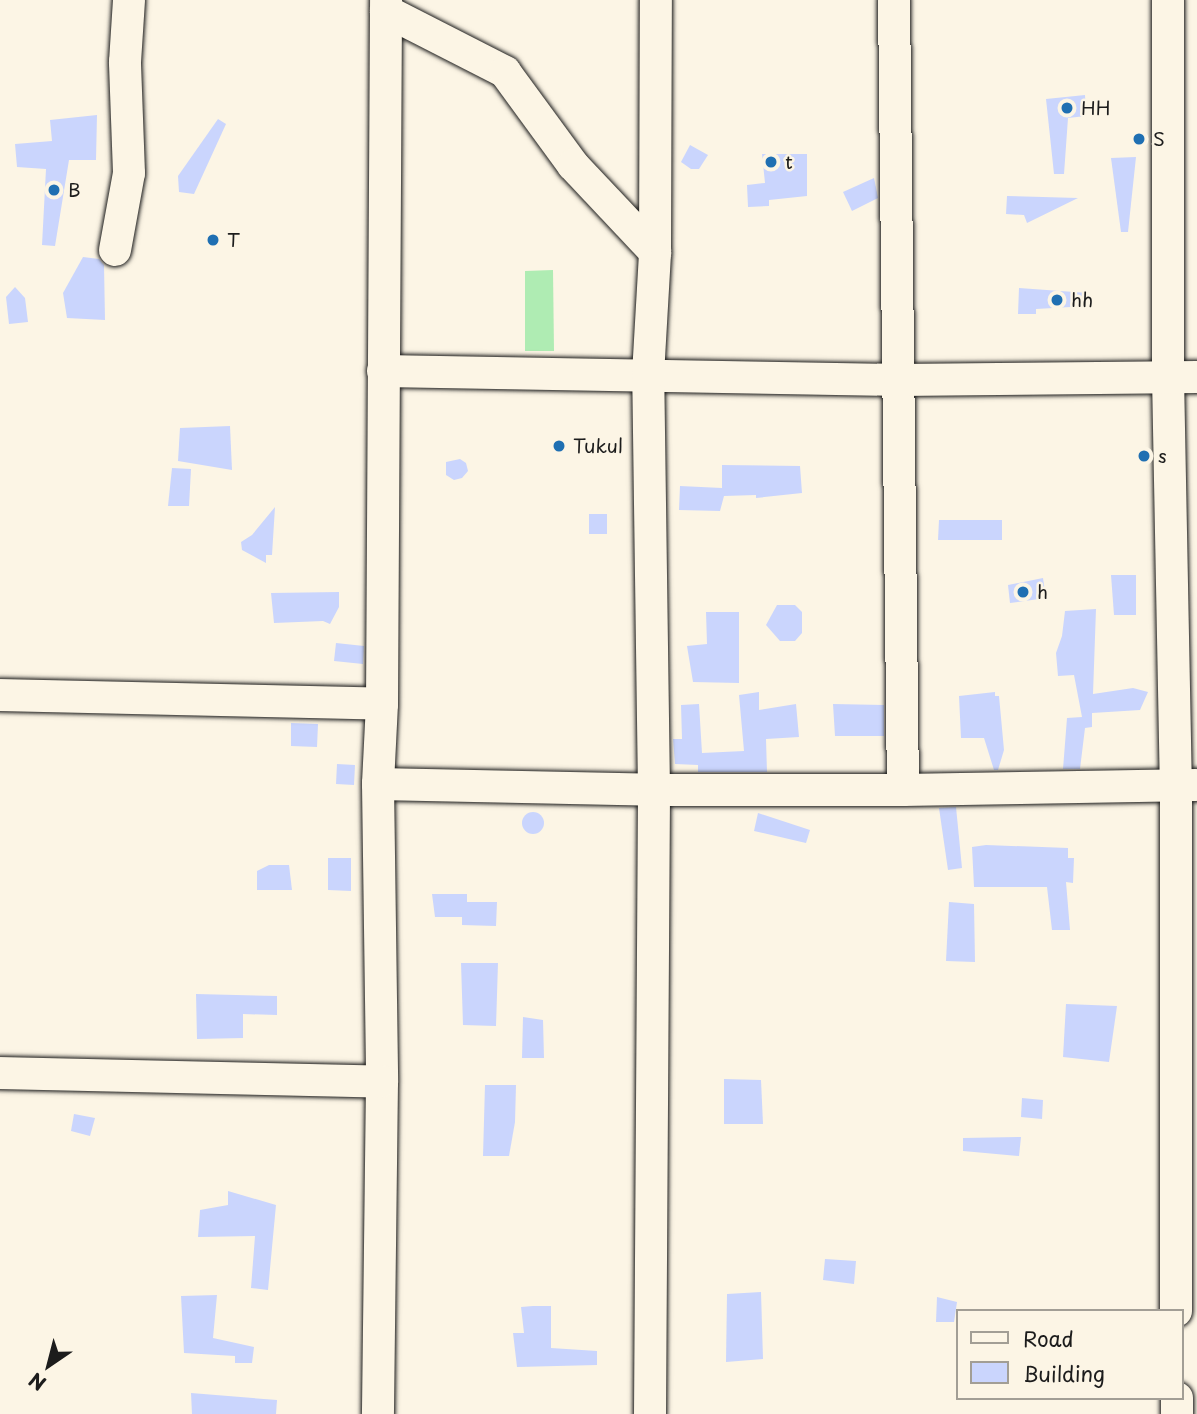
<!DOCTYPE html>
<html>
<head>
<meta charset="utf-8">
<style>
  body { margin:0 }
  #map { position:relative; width:1197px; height:1414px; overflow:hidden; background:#fcf5e5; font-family:"Playpen Sans",sans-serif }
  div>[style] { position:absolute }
  .green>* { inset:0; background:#afecb3 }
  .building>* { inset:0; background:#cad5fd }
  .round { border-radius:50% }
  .roads { filter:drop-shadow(0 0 2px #1c1c1c) drop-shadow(0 0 2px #1c1c1c) }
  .minor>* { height:32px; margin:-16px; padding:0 16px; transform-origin:16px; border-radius:16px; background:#fcf5e5 }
  .dots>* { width:19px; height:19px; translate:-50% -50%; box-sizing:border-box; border:4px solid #fcf5e5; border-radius:50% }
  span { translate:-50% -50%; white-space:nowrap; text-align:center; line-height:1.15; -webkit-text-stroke:5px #fcf5e5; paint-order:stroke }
  .poi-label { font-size:19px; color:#1c1c1c }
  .left { translate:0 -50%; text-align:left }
  .legend { position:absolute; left:956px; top:1309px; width:228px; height:91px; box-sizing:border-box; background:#fcf5e5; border:2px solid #a29e95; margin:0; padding:9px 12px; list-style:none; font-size:21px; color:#1c1c1c }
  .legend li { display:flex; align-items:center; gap:14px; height:35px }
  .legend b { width:35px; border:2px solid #a29e95 }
  .north { position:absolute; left:14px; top:1330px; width:70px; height:70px; -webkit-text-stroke:5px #fcf5e5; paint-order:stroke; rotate:215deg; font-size:19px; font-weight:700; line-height:28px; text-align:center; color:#1c1c1c }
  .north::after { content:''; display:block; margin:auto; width:24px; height:32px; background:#1c1c1c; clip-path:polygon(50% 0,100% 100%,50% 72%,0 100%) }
</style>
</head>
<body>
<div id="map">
  <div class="green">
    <div style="clip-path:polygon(553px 270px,554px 351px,525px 351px,525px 271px)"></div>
  </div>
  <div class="building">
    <div style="clip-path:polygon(1085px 95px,1086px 116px,1068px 118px,1064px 174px,1054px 174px,1046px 99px)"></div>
    <div style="clip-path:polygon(97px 115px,96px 160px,69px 160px,55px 246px,42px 245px,46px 169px,17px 167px,15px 144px,52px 141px,50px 120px)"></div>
    <div style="clip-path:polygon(218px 119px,226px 124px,194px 194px,179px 192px,178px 176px)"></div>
    <div style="clip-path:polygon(690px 145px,708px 155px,699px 169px,691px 169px,681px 162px)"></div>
    <div style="clip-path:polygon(762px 154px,807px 154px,807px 196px,769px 200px,769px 206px,748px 207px,747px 185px,765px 183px)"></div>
    <div style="clip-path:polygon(1136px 157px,1128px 232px,1121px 232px,1111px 158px)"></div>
    <div style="clip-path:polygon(874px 178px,878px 198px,852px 211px,843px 192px)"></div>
    <div style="clip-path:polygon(1007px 196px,1078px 198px,1027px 223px,1024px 215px,1006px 214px)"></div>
    <div style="clip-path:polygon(83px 257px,99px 259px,104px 265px,105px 320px,67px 318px,63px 293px)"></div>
    <div style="clip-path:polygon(15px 287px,25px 298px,28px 322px,9px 324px,6px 297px)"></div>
    <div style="clip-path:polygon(1019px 288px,1088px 293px,1088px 306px,1036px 309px,1036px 314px,1018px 314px)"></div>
    <div style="clip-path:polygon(230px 426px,232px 470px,178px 461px,180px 428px)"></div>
    <div style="clip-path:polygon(460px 459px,466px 463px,468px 471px,462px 478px,454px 480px,446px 475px,446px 462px)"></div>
    <div style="clip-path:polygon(722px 465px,800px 466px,802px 493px,756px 498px,756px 495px,724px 496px,720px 511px,679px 510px,680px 486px,722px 488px)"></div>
    <div style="clip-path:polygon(172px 468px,191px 469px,189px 506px,168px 506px)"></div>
    <div style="clip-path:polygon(275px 507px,272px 555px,266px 555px,266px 563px,242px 550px,241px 542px,252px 535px)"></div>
    <div style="clip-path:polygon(589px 514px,607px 514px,607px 534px,589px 534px)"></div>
    <div style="clip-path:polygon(939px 520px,1002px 520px,1002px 540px,938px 540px)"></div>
    <div style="clip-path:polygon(1111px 575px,1136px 575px,1136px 615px,1114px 615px)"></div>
    <div style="clip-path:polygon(1043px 578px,1046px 598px,1010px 603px,1008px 585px)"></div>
    <div style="clip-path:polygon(339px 592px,339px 607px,330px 624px,323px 621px,274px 623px,271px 593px)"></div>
    <div style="clip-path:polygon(777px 605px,795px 605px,802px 612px,802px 633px,795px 641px,780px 641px,766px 625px)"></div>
    <div style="clip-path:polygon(1096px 609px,1093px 694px,1133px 688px,1148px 692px,1140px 710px,1092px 713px,1092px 727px,1085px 728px,1080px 769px,1063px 769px,1067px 718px,1082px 717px,1074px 675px,1058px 676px,1056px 653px,1062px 636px,1065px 611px)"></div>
    <div style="clip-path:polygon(706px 612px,739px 612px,739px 683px,693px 682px,687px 646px,707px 644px)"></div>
    <div style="clip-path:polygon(336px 643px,364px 646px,363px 664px,334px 661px)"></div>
    <div style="clip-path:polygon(759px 692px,759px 710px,796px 704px,799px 737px,766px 739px,767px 772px,698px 772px,698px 765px,675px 764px,673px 739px,682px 739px,681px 705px,699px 704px,702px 753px,744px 751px,739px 695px)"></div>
    <div style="clip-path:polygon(995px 692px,995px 696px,999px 696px,1004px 750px,998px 770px,994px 770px,984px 738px,961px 738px,959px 696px)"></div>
    <div style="clip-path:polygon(833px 704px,884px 705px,884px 736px,835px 736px)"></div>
    <div style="clip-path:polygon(291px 723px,318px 724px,317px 747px,291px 746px)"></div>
    <div style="clip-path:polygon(337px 764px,355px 765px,354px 785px,336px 784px)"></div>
    <div style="clip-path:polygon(956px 807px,962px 868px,948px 870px,939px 808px)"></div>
    <div class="round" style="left:522px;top:812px;width:22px;height:22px"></div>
    <div style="clip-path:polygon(758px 813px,810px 830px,806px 843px,754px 831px)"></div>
    <div style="clip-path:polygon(986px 845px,1068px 848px,1068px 858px,1074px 858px,1073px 883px,1066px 882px,1070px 930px,1052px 930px,1047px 887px,974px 887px,972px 847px)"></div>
    <div style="clip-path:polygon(328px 858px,351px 858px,351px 891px,328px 890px)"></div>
    <div style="clip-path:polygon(269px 865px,289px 865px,292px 890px,257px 890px,257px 871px)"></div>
    <div style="clip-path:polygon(432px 894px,467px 894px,467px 902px,497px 902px,496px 926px,462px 925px,462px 917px,435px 917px)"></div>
    <div style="clip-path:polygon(949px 902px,974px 904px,975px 962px,946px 961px)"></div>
    <div style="clip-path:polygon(461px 963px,498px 963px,496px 1026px,463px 1025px)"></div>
    <div style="clip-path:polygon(196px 994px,277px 996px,277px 1015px,243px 1014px,243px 1038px,197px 1039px)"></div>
    <div style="clip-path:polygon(1066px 1004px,1117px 1006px,1109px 1062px,1063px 1057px)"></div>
    <div style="clip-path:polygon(523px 1017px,543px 1020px,544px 1058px,522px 1058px)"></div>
    <div style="clip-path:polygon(724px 1079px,761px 1080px,763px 1124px,724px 1124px)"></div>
    <div style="clip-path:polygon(485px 1085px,516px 1085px,515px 1122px,509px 1156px,483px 1156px)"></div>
    <div style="clip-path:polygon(1022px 1098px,1043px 1100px,1042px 1119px,1021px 1117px)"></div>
    <div style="clip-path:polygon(74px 1114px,95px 1118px,90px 1136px,71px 1131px)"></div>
    <div style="clip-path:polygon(1021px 1137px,1019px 1156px,963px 1151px,963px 1138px)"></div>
    <div style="clip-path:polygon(228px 1191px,276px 1205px,268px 1290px,251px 1288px,255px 1236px,198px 1237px,200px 1210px,228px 1205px)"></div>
    <div style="clip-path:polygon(825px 1259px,856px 1261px,854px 1284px,823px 1280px)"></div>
    <div style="clip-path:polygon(761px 1292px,763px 1359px,726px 1362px,727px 1294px)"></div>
    <div style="clip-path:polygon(217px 1295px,213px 1338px,254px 1347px,252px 1363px,235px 1363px,235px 1356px,184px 1353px,181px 1296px)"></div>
    <div style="clip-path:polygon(937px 1297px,957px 1302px,954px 1322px,936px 1322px)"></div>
    <div style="clip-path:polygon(533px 1306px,551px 1306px,551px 1348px,597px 1351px,597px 1365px,517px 1367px,513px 1333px,524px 1333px,521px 1307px)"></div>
    <div style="clip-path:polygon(191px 1393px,277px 1400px,276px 1414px,192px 1414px)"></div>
  </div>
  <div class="roads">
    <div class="minor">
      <div style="left:894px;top:0;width:790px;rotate:89.35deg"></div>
      <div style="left:1168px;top:0;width:376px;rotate:90deg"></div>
      <div style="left:1168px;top:376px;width:409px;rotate:88.9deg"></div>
      <div style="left:1176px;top:785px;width:526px;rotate:90deg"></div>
      <div style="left:386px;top:11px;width:134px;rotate:27.1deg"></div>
      <div style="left:505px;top:72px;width:115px;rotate:53.8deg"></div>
      <div style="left:573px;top:165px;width:120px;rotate:46.7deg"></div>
      <div style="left:115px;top:250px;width:78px;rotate:-79.7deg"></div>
      <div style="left:129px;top:173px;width:111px;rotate:-92.1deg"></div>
      <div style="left:125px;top:62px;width:62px;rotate:-86.3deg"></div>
      <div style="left:383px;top:371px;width:517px;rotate:1deg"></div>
      <div style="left:900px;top:380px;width:297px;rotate:-0.6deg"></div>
      <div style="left:0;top:695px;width:382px;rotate:1.3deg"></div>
      <div style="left:382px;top:704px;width:80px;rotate:92.9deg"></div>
      <div style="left:378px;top:784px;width:298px;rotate:89.2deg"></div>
      <div style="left:382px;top:1082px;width:332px;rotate:90.7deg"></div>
      <div style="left:382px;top:704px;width:704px;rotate:-89.67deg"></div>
      <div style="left:378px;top:784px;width:276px;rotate:1.2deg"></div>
      <div style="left:654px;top:790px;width:249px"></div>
      <div style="left:903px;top:790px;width:293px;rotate:-1deg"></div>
      <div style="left:0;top:1073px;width:382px;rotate:1.3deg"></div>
      <div style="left:1177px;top:1398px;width:16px;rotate:90deg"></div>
      <div style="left:650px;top:1414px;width:624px;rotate:-89.63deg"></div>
      <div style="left:654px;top:790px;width:415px;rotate:-90.8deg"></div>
      <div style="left:648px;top:375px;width:123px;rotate:-86.7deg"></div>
      <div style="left:655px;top:252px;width:252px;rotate:-89.8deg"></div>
    </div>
  </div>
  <div class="dots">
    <div style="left:1067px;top:108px;background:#1f6fb2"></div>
    <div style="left:1139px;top:139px;background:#1f6fb2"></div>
    <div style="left:771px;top:162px;background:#1f6fb2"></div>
    <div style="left:54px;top:190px;background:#1f6fb2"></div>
    <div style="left:213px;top:240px;background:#1f6fb2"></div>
    <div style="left:1057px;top:300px;background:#1f6fb2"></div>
    <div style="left:559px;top:446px;background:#1f6fb2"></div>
    <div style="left:1144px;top:456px;background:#1f6fb2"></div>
    <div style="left:1023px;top:592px;background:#1f6fb2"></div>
  </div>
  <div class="poi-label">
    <span class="left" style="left:1081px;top:108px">HH</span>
    <span class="left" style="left:1153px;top:139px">S</span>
    <span class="left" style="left:785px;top:162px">t</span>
    <span class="left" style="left:68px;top:190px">B</span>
    <span class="left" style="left:227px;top:240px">T</span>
    <span class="left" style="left:1071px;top:300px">hh</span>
    <span class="left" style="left:573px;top:446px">Tukul</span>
    <span class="left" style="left:1158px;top:456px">s</span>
    <span class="left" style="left:1037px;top:592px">h</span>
  </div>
  <ul class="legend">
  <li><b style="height:9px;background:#fcf5e5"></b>Road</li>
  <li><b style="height:19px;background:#cad5fd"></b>Building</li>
  </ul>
  <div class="north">N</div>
</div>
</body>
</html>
